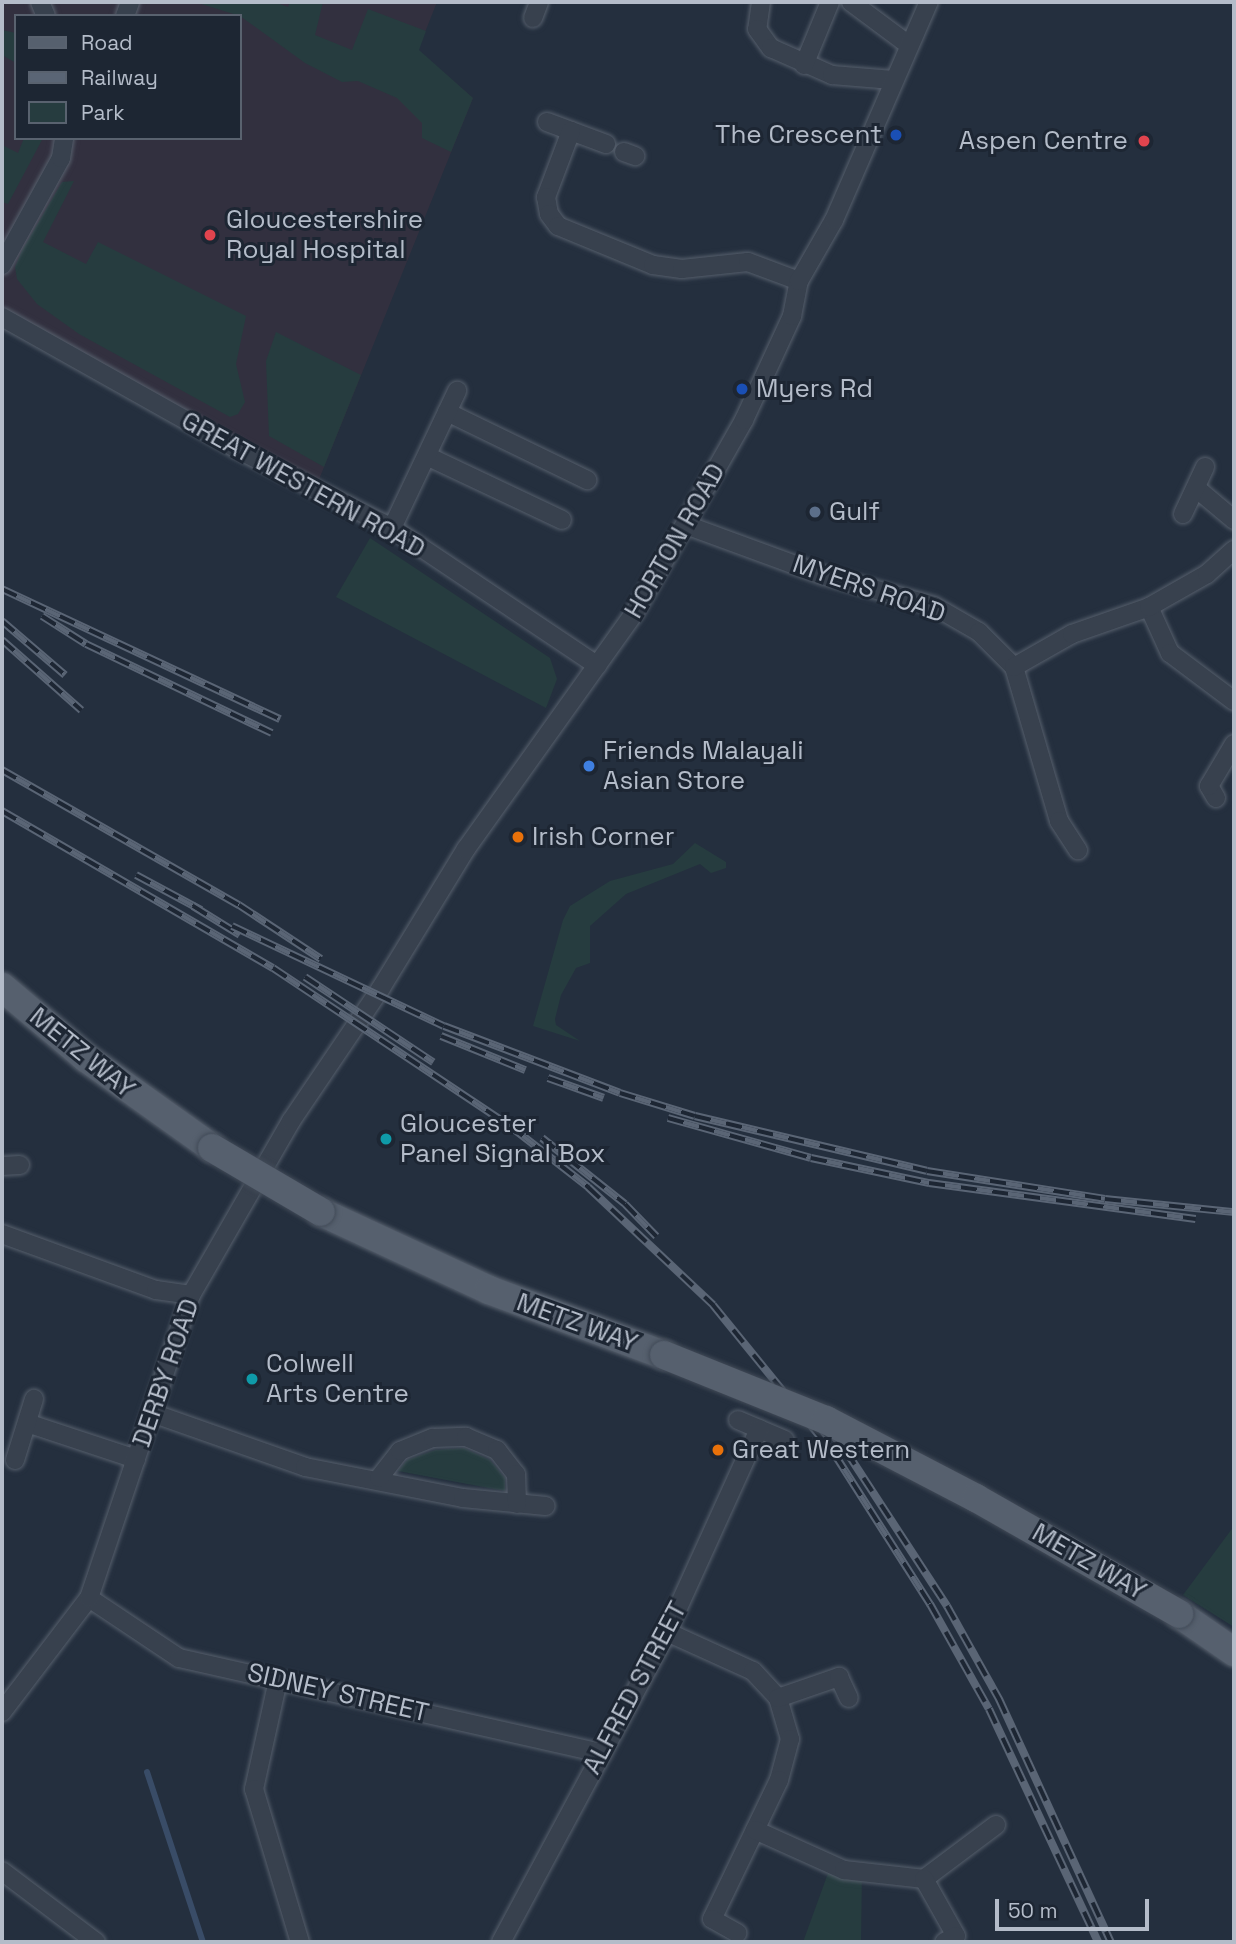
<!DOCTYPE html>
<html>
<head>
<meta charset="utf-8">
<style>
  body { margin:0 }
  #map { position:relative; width:1236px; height:1944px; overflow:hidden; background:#242f3e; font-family:"Space Grotesk",sans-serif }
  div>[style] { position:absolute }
  .medical>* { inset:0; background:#32303f }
  .green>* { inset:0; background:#263c3f }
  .stream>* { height:6px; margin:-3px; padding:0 3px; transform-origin:3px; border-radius:3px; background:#394c67 }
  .roads { filter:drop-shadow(0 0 2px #565f6c) drop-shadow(0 0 2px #565f6c) }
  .minor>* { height:18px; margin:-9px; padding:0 9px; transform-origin:9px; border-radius:9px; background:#38414e }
  .primary>* { height:28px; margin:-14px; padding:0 14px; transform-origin:14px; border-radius:14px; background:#56606e }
  .rail>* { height:8px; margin-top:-4px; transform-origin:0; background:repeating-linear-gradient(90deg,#1d2633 0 16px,#5a6575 0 32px); box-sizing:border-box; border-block:2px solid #5a6575 }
  .bridges { filter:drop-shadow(0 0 2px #414a57) drop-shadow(0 0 2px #414a57) }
  .primary-bridge>* { height:28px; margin:-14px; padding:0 14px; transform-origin:14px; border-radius:14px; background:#56606e }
  .dots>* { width:19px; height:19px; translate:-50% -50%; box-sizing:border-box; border:4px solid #1d2633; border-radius:50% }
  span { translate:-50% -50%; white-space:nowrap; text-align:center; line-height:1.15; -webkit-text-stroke:6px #1d2633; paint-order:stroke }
  .poi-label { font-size:26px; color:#b4bcc9 }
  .right { translate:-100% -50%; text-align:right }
  .left { translate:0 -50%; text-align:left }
  .street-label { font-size:26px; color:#b4bcc9 }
  .frame { position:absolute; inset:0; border:4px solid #b4bcc9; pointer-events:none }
  .legend { position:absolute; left:14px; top:14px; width:228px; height:126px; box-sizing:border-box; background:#1d2633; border:2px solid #59626f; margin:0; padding:9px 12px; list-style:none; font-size:21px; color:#b4bcc9 }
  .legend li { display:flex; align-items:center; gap:14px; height:35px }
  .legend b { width:35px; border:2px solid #59626f }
  .scale { position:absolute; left:995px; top:1899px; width:154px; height:32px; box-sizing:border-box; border:4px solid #b4bcc9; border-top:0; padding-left:9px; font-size:21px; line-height:24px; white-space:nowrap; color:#b4bcc9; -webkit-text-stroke:5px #1d2633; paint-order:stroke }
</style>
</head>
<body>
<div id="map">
  <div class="medical">
    <div style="clip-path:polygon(evenodd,2px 2px,437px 2px,418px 50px,473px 98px,316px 487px,2px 317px,2px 2px,16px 16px,240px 16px,240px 138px,16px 138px,16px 16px)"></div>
  </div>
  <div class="green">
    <div style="clip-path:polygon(195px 2px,274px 2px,288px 7px,290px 2px,323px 2px,315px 35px,352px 50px,368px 9px,426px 31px,419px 50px,473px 98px,451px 152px,422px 138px,422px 123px,397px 98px,358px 81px,342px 82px,305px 63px,240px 16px)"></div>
    <div style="clip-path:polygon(2px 30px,16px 33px,16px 63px,2px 55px)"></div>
    <div style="clip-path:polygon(24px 138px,43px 138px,8px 204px,2px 202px,2px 145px,18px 153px)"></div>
    <div style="clip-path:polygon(74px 181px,43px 242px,86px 264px,98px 242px,246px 316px,236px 364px,245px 402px,238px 414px,230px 417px,79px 334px,37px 304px,17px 279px,15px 267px,22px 250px,62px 182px)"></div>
    <div style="clip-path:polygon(276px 332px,361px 375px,324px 467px,269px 436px,266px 361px)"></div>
    <div style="clip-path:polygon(370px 538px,550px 658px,557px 679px,546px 708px,336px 597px)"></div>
    <div style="clip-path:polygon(695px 843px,726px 862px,726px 868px,711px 873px,700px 864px,626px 894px,590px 926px,590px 963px,576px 968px,561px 995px,555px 1019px,556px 1025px,580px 1041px,533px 1026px,563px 920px,570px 906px,610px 881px,673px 864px)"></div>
    <div style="clip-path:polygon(464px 1448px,490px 1460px,505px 1478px,505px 1491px,398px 1471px,407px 1460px,435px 1450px)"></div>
    <div style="clip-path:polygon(1234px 1526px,1234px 1627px,1183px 1595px)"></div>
    <div style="clip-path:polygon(831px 1865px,862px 1872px,861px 1942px,803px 1942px)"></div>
  </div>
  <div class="stream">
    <div style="left:147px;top:1772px;width:179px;rotate:71.8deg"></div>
  </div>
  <div class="roads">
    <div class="minor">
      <div style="left:40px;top:2px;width:15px;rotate:67deg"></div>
      <div style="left:761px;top:2px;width:27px;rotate:98deg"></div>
      <div style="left:757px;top:29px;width:24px;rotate:54deg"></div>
      <div style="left:771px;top:48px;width:67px;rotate:23.9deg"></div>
      <div style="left:832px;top:75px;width:61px;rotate:4.7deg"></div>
      <div style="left:851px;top:2px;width:72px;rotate:36.6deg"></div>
      <div style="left:125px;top:16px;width:15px;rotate:-70deg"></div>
      <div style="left:533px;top:18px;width:17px;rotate:-69deg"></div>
      <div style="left:804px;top:65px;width:68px;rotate:-67.6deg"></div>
      <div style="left:547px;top:122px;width:63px;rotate:20.4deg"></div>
      <div style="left:571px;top:131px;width:71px;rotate:110.7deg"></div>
      <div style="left:546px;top:197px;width:17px;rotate:80deg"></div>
      <div style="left:549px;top:214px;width:15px;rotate:53deg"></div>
      <div style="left:558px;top:226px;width:103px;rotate:22.3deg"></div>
      <div style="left:653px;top:265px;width:29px;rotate:8deg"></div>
      <div style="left:682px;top:269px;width:66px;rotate:-6.1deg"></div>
      <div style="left:748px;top:262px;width:54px;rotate:20.4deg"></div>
      <div style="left:624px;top:152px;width:12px;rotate:20deg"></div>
      <div style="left:2px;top:265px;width:122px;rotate:-61.1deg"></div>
      <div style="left:61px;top:158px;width:20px;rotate:-81deg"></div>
      <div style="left:2px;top:317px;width:270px;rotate:29.3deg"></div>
      <div style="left:237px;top:449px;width:174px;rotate:27deg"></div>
      <div style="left:392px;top:528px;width:247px;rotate:33.8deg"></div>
      <div style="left:447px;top:412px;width:156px;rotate:25.9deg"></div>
      <div style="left:429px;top:457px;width:147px;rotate:25.3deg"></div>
      <div style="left:1196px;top:488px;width:50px;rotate:40.1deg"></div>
      <div style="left:1183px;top:514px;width:52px;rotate:-64.9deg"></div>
      <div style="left:686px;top:525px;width:146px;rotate:20.1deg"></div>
      <div style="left:823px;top:575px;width:115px;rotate:15.6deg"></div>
      <div style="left:934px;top:606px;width:52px;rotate:30deg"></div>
      <div style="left:979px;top:632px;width:49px;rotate:45deg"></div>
      <div style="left:1014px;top:667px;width:160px;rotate:73.7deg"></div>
      <div style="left:1059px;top:821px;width:35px;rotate:57deg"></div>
      <div style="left:392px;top:528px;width:152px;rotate:-64.6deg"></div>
      <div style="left:1149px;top:607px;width:51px;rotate:65.5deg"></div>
      <div style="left:1170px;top:653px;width:80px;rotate:36.9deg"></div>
      <div style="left:1014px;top:667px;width:67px;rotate:-29.6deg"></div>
      <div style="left:1072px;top:634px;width:82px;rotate:-19.3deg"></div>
      <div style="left:1149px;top:607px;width:67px;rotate:-29.6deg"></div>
      <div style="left:1207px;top:574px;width:36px;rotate:-42deg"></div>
      <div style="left:1216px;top:798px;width:14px;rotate:-120deg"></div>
      <div style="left:1209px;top:786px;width:49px;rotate:-59.2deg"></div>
      <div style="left:2px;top:1166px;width:18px;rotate:-3deg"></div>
      <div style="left:2px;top:1234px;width:164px;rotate:20deg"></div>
      <div style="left:156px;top:1290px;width:35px;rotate:8deg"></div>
      <div style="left:152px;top:1413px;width:162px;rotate:19.4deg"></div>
      <div style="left:305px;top:1467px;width:161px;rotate:11.1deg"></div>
      <div style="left:463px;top:1498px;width:83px;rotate:5.5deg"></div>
      <div style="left:738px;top:1420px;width:51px;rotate:23.1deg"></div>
      <div style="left:27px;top:1423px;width:115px;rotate:18.3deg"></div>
      <div style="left:15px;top:1460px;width:64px;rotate:-72.7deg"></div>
      <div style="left:379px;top:1478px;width:34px;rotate:-52deg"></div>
      <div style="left:400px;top:1451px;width:35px;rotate:-22deg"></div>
      <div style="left:433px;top:1438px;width:33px;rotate:-2deg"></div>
      <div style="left:466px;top:1437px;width:34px;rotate:23deg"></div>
      <div style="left:497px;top:1450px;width:31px;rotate:52deg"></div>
      <div style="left:516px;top:1474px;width:30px;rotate:88deg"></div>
      <div style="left:89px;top:1598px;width:108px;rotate:33.7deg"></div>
      <div style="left:179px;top:1658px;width:434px;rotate:12.7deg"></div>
      <div style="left:667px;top:1632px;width:94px;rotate:24.4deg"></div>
      <div style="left:753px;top:1671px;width:37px;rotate:47deg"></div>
      <div style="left:778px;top:1698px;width:43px;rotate:73.7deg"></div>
      <div style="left:790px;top:1739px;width:42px;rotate:105deg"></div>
      <div style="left:779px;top:1780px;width:154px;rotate:115.7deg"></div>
      <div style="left:712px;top:1919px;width:29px;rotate:29deg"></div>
      <div style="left:278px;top:1680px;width:112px;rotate:102.4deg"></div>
      <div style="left:254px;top:1789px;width:160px;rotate:73.3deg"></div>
      <div style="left:778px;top:1698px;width:65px;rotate:-19deg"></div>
      <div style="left:839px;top:1677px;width:23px;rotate:65deg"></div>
      <div style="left:2px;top:1712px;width:143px;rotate:-52.7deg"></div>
      <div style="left:89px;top:1598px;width:320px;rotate:-71.4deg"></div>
      <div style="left:191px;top:1295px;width:201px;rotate:-60.1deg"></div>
      <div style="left:291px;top:1121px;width:161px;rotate:-55.9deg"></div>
      <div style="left:381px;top:988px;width:163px;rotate:-58.6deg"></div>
      <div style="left:466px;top:849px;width:291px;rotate:-54.5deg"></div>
      <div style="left:635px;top:612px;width:221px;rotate:-60.4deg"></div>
      <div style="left:744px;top:420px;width:115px;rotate:-65.2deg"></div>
      <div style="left:792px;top:316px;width:36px;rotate:-79deg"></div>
      <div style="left:799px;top:281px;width:70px;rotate:-60.2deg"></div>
      <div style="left:834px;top:220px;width:238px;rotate:-66.5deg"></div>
      <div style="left:755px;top:1830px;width:98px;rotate:24.2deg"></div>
      <div style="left:844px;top:1870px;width:81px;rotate:6.4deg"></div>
      <div style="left:924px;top:1879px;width:90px;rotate:-36.9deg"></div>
      <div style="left:2px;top:1871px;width:118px;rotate:37.1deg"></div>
      <div style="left:924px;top:1879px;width:65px;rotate:60.7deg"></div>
      <div style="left:956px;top:1936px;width:13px;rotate:153deg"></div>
      <div style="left:501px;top:1942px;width:352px;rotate:-61.8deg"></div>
      <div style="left:667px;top:1632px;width:223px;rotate:-65.6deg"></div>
    </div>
    <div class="primary">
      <div style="left:2px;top:987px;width:110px;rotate:40.2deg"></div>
      <div style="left:86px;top:1058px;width:155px;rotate:35.5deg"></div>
      <div style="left:321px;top:1212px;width:185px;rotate:24.9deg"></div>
      <div style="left:489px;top:1290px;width:187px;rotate:20.4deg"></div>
      <div style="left:1179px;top:1614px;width:67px;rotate:34.6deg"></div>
    </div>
  </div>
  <div class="rail">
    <div style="left:2px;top:589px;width:307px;rotate:25.1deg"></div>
    <div style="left:42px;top:616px;width:52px;rotate:32.5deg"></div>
    <div style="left:86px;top:644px;width:206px;rotate:25.6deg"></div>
    <div style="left:2px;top:621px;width:83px;rotate:40.6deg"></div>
    <div style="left:2px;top:640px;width:106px;rotate:41.5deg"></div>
    <div style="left:2px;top:770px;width:273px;rotate:29.7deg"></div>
    <div style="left:239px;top:905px;width:98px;rotate:33.4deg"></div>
    <div style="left:2px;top:811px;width:313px;rotate:30.1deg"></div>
    <div style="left:273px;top:968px;width:285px;rotate:33.7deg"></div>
    <div style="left:510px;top:1126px;width:99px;rotate:38deg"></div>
    <div style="left:588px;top:1187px;width:172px;rotate:43.3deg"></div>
    <div style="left:713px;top:1305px;width:193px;rotate:50.9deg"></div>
    <div style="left:835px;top:1455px;width:177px;rotate:57.5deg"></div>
    <div style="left:930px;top:1604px;width:120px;rotate:60.7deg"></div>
    <div style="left:989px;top:1709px;width:257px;rotate:64.9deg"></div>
    <div style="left:136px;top:875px;width:74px;rotate:28.3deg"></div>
    <div style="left:193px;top:906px;width:55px;rotate:31.7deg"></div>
    <div style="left:232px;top:926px;width:234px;rotate:25.3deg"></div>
    <div style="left:444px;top:1026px;width:188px;rotate:20.8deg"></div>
    <div style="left:620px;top:1093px;width:78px;rotate:17deg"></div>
    <div style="left:695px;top:1116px;width:238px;rotate:13.3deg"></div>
    <div style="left:927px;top:1171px;width:180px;rotate:8.9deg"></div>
    <div style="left:1105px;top:1199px;width:130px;rotate:5.8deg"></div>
    <div style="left:305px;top:977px;width:154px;rotate:33.6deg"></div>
    <div style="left:441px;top:1036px;width:91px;rotate:22deg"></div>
    <div style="left:548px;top:1078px;width:59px;rotate:19.7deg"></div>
    <div style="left:668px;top:1118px;width:148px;rotate:15.6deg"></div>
    <div style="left:811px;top:1158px;width:121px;rotate:12deg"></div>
    <div style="left:929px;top:1183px;width:269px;rotate:7.7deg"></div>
    <div style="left:542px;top:1138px;width:106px;rotate:38.5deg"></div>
    <div style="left:625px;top:1204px;width:45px;rotate:45.9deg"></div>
    <div style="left:817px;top:1415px;width:46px;rotate:51.1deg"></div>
    <div style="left:846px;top:1451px;width:185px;rotate:56.9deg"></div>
    <div style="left:947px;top:1606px;width:107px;rotate:60.8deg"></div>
    <div style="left:999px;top:1699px;width:268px;rotate:65.3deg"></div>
  </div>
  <div class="bridges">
    <div class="primary-bridge">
      <div style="left:212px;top:1148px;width:126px;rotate:30.4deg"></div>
      <div style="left:664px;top:1355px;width:175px;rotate:21.9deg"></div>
      <div style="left:826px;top:1420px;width:169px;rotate:27.5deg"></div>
      <div style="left:976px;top:1498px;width:234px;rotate:29.7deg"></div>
    </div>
  </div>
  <div class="dots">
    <div style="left:896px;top:135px;background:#1a4fb4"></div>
    <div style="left:1144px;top:141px;background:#e0444e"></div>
    <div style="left:210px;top:235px;background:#e0444e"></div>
    <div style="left:742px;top:389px;background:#1a4fb4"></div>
    <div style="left:815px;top:512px;background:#5c6f8a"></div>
    <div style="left:589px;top:766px;background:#3f7fe0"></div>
    <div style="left:518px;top:837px;background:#e8710a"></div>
    <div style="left:386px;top:1139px;background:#0f9aa8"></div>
    <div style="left:252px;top:1379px;background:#0f9aa8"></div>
    <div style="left:718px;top:1450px;background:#e8710a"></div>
  </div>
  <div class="poi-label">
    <span class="right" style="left:882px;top:135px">The Crescent</span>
    <span class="right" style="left:1128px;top:141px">Aspen Centre</span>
    <span class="left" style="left:226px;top:235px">Gloucestershire<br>Royal Hospital</span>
    <span class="left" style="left:756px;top:389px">Myers Rd</span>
    <span class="left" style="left:829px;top:512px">Gulf</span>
    <span class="left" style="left:603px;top:766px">Friends Malayali<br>Asian Store</span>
    <span class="left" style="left:532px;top:837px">Irish Corner</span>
    <span class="left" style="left:400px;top:1139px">Gloucester<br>Panel Signal Box</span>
    <span class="left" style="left:266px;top:1379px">Colwell<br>Arts Centre</span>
    <span class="left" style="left:732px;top:1450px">Great Western</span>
  </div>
  <div class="street-label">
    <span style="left:303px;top:485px;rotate:29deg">GREAT WESTERN ROAD</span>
    <span style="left:675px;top:541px;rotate:-60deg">HORTON ROAD</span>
    <span style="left:869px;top:589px;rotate:19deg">MYERS ROAD</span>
    <span style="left:82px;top:1053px;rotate:39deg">METZ WAY</span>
    <span style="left:577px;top:1323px;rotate:20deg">METZ WAY</span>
    <span style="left:166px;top:1373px;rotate:-71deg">DERBY ROAD</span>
    <span style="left:1089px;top:1562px;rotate:30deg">METZ WAY</span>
    <span style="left:635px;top:1688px;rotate:-62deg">ALFRED STREET</span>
    <span style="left:338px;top:1693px;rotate:13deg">SIDNEY STREET</span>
  </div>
  <div class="frame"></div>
  <ul class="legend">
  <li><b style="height:9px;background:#56606e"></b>Road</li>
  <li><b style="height:9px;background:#5a6575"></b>Railway</li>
  <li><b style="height:19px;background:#263c3f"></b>Park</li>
  </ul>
  <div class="scale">50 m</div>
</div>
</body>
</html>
